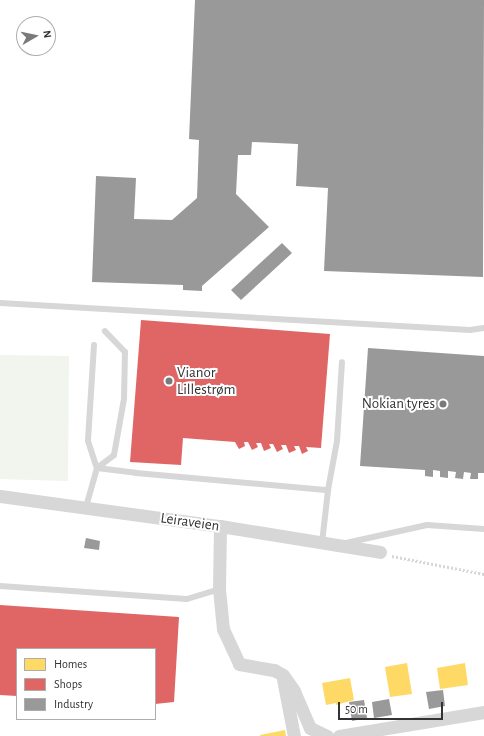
<!DOCTYPE html>
<html>
<head>
<meta charset="utf-8">
<style>
  body { margin:0 }
  #map { position:relative; width:484px; height:736px; overflow:hidden; background:#fff; font-family:"Alegreya Sans",sans-serif }
  div>[style] { position:absolute }
  .green>* { inset:0; background:#f1f5ed }
  .homes>* { inset:0; background:#ffd966 }
  .shops>* { inset:0; background:#e06666 }
  .industry>* { inset:0; background:#999 }
  .path>* { height:2.5px; margin-top:-1.25px; transform-origin:0; background:repeating-linear-gradient(90deg,#d6d6d6 0 2px,transparent 0 4px) }
  .lane>* { height:6px; margin:-3px; padding:0 3px; transform-origin:3px; border-radius:3px; background:#d7d7d7 }
  .street>* { height:13px; margin:-6.5px; padding:0 6.5px; transform-origin:6.5px; border-radius:6.5px; background:#d7d7d7 }
  .dots>* { width:11px; height:11px; translate:-50% -50%; box-sizing:border-box; border:2px solid #fff; border-radius:50% }
  span { translate:-50% -50%; white-space:nowrap; text-align:center; line-height:1.15; -webkit-text-stroke:4px #fff; paint-order:stroke }
  .poi-label { font-size:15px; color:#333 }
  .left { translate:0 -50%; text-align:left }
  .right { translate:-100% -50%; text-align:right }
  .street-label { font-size:15px; color:#333 }
  .legend { position:absolute; left:16px; top:648px; width:140px; height:72px; box-sizing:border-box; background:#fff; border:1px solid #adadad; margin:0; padding:5px 7px; list-style:none; font-size:12px; color:#333 }
  .legend li { display:flex; align-items:center; gap:8px; height:20px }
  .legend b { width:20px; border:1px solid #adadad }
  .north { position:absolute; left:16px; top:16px; width:40px; height:40px; box-sizing:border-box; background:#fff; border:1px solid #adadad; border-radius:50%; rotate:81deg; font-size:11px; font-weight:700; line-height:16px; text-align:center; color:#333 }
  .north::after { content:''; display:block; margin:auto; width:14px; height:18px; background:#7a7a7a; clip-path:polygon(50% 0,100% 100%,50% 72%,0 100%) }
  .scale { position:absolute; left:338px; top:702px; width:105px; height:18px; box-sizing:border-box; border:2px solid #333; border-top:0; padding-left:5px; font-size:12px; line-height:14px; white-space:nowrap; color:#333; -webkit-text-stroke:3px #fff; paint-order:stroke }
</style>
</head>
<body>
<div id="map">
  <div class="green">
    <div style="clip-path:polygon(0 355px,69px 356px,68px 481px,0 479px)"></div>
  </div>
  <div class="homes">
    <div style="clip-path:polygon(407px 663px,412px 694px,390px 697px,385px 667px)"></div>
    <div style="clip-path:polygon(465px 663px,468px 685px,440px 689px,437px 668px)"></div>
    <div style="clip-path:polygon(350px 678px,354px 700px,336px 705px,336px 703px,326px 705px,322px 683px)"></div>
    <div style="clip-path:polygon(285px 730px,286px 736px,260px 736px,260px 735px)"></div>
  </div>
  <div class="shops">
    <div style="clip-path:polygon(141px 320px,330px 334px,321px 448px,306px 447px,308px 451px,302px 454px,299px 446px,294px 446px,296px 450px,289px 453px,286px 445px,281px 445px,283px 449px,277px 452px,273px 444px,269px 444px,271px 448px,264px 451px,261px 443px,256px 443px,258px 447px,252px 450px,248px 442px,244px 442px,245px 446px,239px 449px,235px 442px,183px 438px,181px 465px,130px 462px)"></div>
    <div style="clip-path:polygon(0 605px,179px 617px,174px 702px,155px 704px,155px 649px,17px 649px,17px 696px,0 695px)"></div>
  </div>
  <div class="industry">
    <div style="clip-path:polygon(195px 0,484px 0,483px 277px,324px 271px,328px 188px,296px 186px,298px 144px,252px 142px,251px 155px,238px 155px,236px 194px,269px 227px,202px 286px,202px 291px,183px 290px,183px 285px,92px 282px,96px 176px,136px 178px,134px 219px,172px 220px,197px 198px,199px 140px,189px 139px)"></div>
    <div style="clip-path:polygon(282px 243px,292px 253px,241px 300px,231px 290px)"></div>
    <div style="clip-path:polygon(368px 348px,484px 356px,484px 473px,478px 473px,478px 479px,470px 479px,471px 473px,464px 472px,463px 479px,455px 478px,456px 472px,448px 471px,448px 478px,440px 477px,440px 471px,433px 470px,433px 477px,425px 476px,425px 470px,360px 466px)"></div>
    <div style="clip-path:polygon(86px 538px,100px 541px,99px 550px,84px 548px)"></div>
    <div style="clip-path:polygon(443px 690px,445px 706px,429px 709px,426px 692px)"></div>
    <div style="clip-path:polygon(389px 699px,392px 715px,374px 718px,372px 702px)"></div>
    <div style="clip-path:polygon(364px 700px,367px 718px,352px 721px,349px 702px)"></div>
  </div>
  <div class="path">
    <div style="left:392px;top:556px;width:94px;rotate:11.1deg"></div>
  </div>
  <div class="lane">
    <div style="left:0;top:303px;width:471px;rotate:3.3deg"></div>
    <div style="left:470px;top:330px;width:14px;rotate:-8deg"></div>
    <div style="left:94px;top:345px;width:96px;rotate:93.6deg"></div>
    <div style="left:88px;top:441px;width:28px;rotate:72deg"></div>
    <div style="left:97px;top:468px;width:39px;rotate:7deg"></div>
    <div style="left:136px;top:473px;width:193px;rotate:5.1deg"></div>
    <div style="left:86px;top:507px;width:41px;rotate:-74.2deg"></div>
    <div style="left:97px;top:468px;width:21px;rotate:-37deg"></div>
    <div style="left:114px;top:455px;width:57px;rotate:-79.9deg"></div>
    <div style="left:124px;top:399px;width:47px;rotate:-88.8deg"></div>
    <div style="left:125px;top:352px;width:29px;rotate:-134deg"></div>
    <div style="left:322px;top:543px;width:53px;rotate:-83.5deg"></div>
    <div style="left:328px;top:490px;width:50px;rotate:-79.6deg"></div>
    <div style="left:337px;top:441px;width:79px;rotate:-86.4deg"></div>
    <div style="left:346px;top:543px;width:83px;rotate:-12.5deg"></div>
    <div style="left:427px;top:525px;width:57px;rotate:4deg"></div>
    <div style="left:0;top:586px;width:187px;rotate:4deg"></div>
    <div style="left:187px;top:599px;width:34px;rotate:-17deg"></div>
  </div>
  <div class="street">
    <div style="left:0;top:496px;width:222px;rotate:7.8deg"></div>
    <div style="left:220px;top:526px;width:162px;rotate:9.2deg"></div>
    <div style="left:220px;top:526px;width:63px;rotate:90.9deg"></div>
    <div style="left:219px;top:589px;width:40px;rotate:84.3deg"></div>
    <div style="left:223px;top:629px;width:38px;rotate:65deg"></div>
    <div style="left:239px;top:664px;width:36px;rotate:10deg"></div>
    <div style="left:274px;top:670px;width:10px;rotate:29deg"></div>
    <div style="left:283px;top:675px;width:19px;rotate:55deg"></div>
    <div style="left:294px;top:691px;width:40px;rotate:66.6deg"></div>
    <div style="left:310px;top:728px;width:19px;rotate:25deg"></div>
    <div style="left:283px;top:679px;width:58px;rotate:79.1deg"></div>
    <div style="left:339px;top:736px;width:147px;rotate:-9.4deg"></div>
  </div>
  <div class="dots">
    <div style="left:169px;top:381px;background:#7a7a7a"></div>
    <div style="left:443px;top:404px;background:#7a7a7a"></div>
  </div>
  <div class="poi-label">
    <span class="left" style="left:177px;top:381px">Vianor<br>Lillestrøm</span>
    <span class="right" style="left:435px;top:404px">Nokian tyres</span>
  </div>
  <div class="street-label">
    <span style="left:190px;top:522px;rotate:8deg">Leiraveien</span>
  </div>
  <ul class="legend">
  <li><b style="height:11px;background:#ffd966"></b>Homes</li>
  <li><b style="height:11px;background:#e06666"></b>Shops</li>
  <li><b style="height:11px;background:#999"></b>Industry</li>
  </ul>
  <div class="north">N</div>
  <div class="scale">50 m</div>
</div>
</body>
</html>
